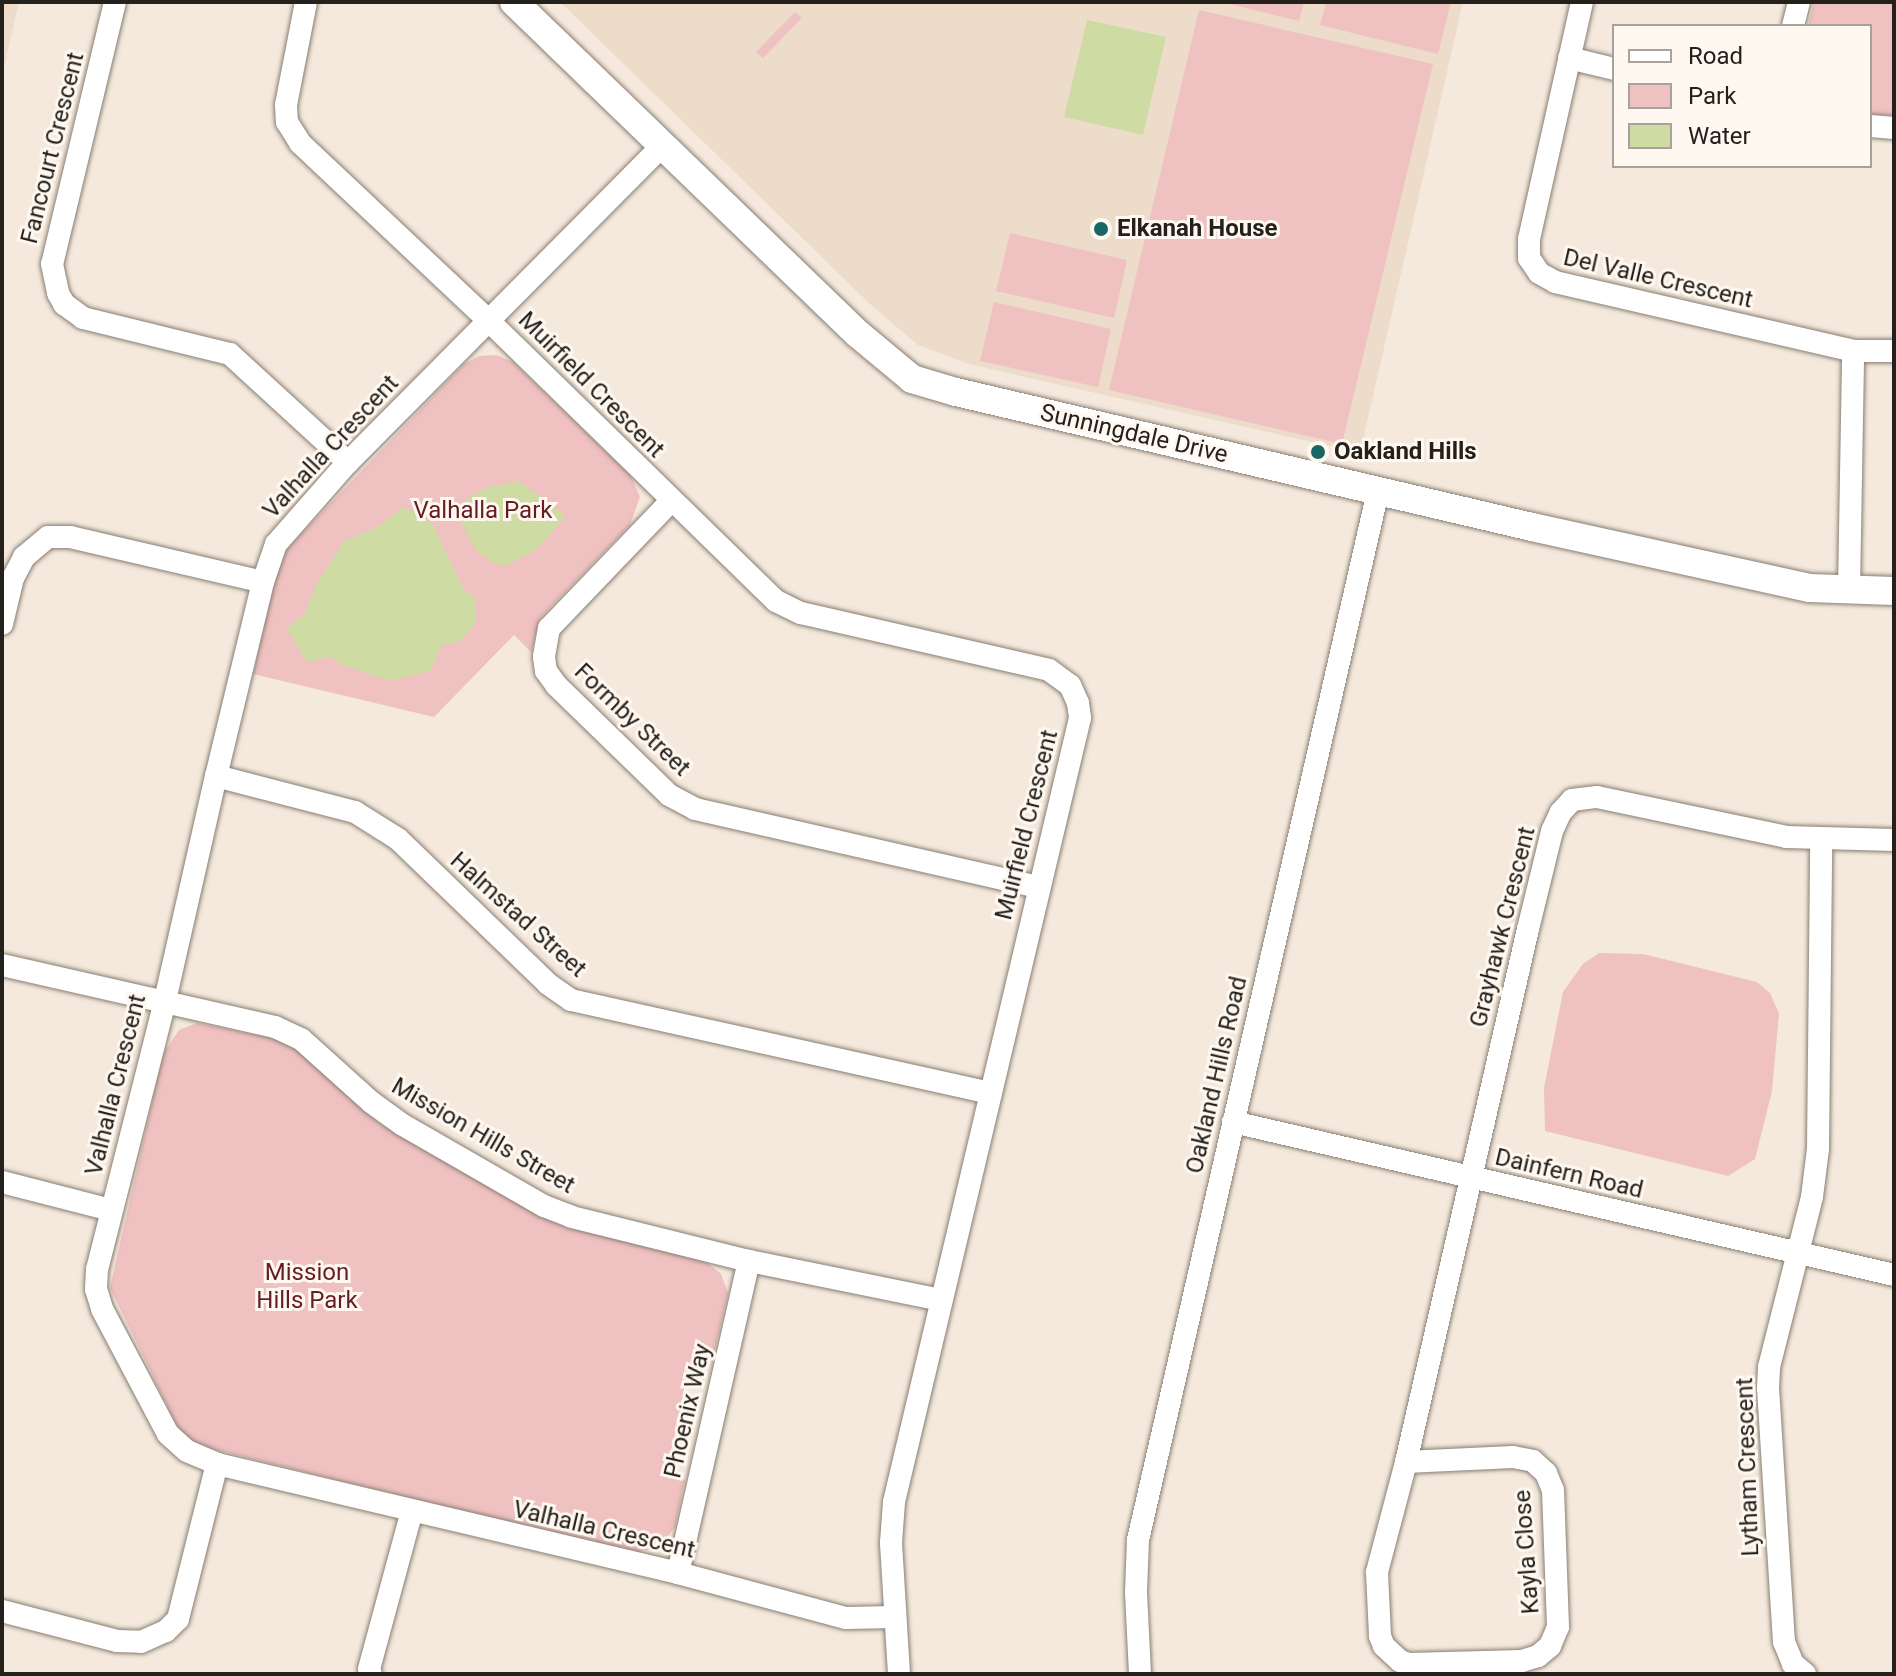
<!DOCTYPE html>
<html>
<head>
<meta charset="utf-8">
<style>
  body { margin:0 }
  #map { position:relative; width:1896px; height:1676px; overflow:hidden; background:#f5e9dd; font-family:Roboto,sans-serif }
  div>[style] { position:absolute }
  .built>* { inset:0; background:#eddcca }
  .green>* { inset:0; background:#efc1c1 }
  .water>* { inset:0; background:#cedba3 }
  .roads { filter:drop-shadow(0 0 2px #887e73) drop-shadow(0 0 2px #887e73) }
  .minor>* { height:22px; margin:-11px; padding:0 11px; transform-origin:11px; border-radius:11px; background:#fff }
  .tertiary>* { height:28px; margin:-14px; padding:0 14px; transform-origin:14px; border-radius:14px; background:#fff }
  .dots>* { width:22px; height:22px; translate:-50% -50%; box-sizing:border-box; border:4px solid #fff8f0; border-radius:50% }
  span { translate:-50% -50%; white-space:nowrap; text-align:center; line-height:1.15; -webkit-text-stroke:6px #fff8f0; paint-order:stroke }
  .street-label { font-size:24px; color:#24201c }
  .poi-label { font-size:24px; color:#24201c; font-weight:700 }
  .left { translate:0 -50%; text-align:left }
  .park-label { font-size:24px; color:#651c24 }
  .frame { position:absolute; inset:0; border:4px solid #24201c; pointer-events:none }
  .legend { position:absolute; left:1612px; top:24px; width:260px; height:144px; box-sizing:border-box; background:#fff8f0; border:2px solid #a7a29b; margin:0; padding:10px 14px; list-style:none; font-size:24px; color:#24201c }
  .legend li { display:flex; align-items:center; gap:16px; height:40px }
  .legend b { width:40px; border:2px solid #a7a29b }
</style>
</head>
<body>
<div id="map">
  <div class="built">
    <div style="clip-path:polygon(2px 2px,19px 2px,2px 76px)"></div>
    <div style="clip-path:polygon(560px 2px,1463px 2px,1360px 453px,968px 364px,918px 345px,874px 308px)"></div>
  </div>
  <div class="green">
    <div style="clip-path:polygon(1221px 2px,1304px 2px,1299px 21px)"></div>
    <div style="clip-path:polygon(1326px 2px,1451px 2px,1438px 54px,1320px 25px)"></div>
    <div style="clip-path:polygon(1814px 2px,1894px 2px,1894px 115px,1870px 115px,1870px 26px,1808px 26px)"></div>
    <div style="clip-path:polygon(1199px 10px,1433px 64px,1342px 444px,1109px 390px)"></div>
    <div style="clip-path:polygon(795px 12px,802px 18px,763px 58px,756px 52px)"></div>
    <div style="clip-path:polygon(1010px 233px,1127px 260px,1114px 318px,996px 291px)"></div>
    <div style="clip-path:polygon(994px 302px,1111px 329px,1098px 387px,980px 361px)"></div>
    <div style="clip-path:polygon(496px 355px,513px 362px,631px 476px,640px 497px,630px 525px,540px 618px,531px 652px,514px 635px,434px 717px,253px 674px,281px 555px,464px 364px,479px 356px)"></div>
    <div style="clip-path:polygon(1599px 953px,1643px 954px,1757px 982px,1770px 993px,1779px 1014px,1772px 1091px,1755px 1159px,1728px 1176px,1545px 1131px,1544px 1088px,1563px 992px,1583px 964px)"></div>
    <div style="clip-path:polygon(197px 1023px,281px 1040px,296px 1047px,379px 1123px,565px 1227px,704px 1260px,721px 1274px,728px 1293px,714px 1354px,696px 1350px,665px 1474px,685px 1480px,675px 1527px,663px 1543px,653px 1549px,632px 1553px,201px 1446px,181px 1434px,110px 1288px,163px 1054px,179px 1030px)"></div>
  </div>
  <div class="water">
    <div style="clip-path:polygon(1087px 20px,1166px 37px,1143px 135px,1064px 117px)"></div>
    <div style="clip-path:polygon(519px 481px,566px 516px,537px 549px,505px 566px,493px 563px,474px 548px,460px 519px,467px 499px,488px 487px)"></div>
    <div style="clip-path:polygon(404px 507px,432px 523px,463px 588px,476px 599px,475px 624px,458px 642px,442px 645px,430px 671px,390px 681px,345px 666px,330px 657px,307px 662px,287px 629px,305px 613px,317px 583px,344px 541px,377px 527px)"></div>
  </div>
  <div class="roads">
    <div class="minor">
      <div style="left:115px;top:2px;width:269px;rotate:103.5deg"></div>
      <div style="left:52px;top:264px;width:30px;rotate:78deg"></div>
      <div style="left:58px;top:293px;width:13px;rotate:61deg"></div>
      <div style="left:64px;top:304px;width:24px;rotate:36deg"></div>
      <div style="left:83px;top:318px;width:151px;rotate:13.8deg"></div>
      <div style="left:230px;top:354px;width:160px;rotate:42.5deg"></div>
      <div style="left:306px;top:2px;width:105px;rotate:101deg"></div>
      <div style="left:286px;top:105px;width:17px;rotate:87deg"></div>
      <div style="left:287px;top:122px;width:25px;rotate:58deg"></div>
      <div style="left:300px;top:143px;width:260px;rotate:43.3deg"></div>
      <div style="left:489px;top:321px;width:401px;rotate:44.3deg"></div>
      <div style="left:776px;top:601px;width:28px;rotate:26deg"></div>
      <div style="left:801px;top:613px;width:254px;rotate:12.9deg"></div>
      <div style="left:1049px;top:670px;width:26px;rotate:36deg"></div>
      <div style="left:1070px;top:685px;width:20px;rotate:66deg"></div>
      <div style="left:1078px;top:703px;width:15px;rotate:82deg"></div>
      <div style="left:1080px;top:718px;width:806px;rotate:103.35deg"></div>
      <div style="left:894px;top:1502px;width:41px;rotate:94.2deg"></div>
      <div style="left:891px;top:1543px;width:131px;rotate:86.5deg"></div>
      <div style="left:1582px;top:2px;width:243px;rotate:102.6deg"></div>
      <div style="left:1529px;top:239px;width:19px;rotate:90deg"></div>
      <div style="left:1529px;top:258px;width:18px;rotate:56deg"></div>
      <div style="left:1539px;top:273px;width:18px;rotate:29deg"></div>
      <div style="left:1555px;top:282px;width:306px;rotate:13deg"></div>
      <div style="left:1853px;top:351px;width:41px"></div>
      <div style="left:1793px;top:26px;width:25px;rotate:-76deg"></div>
      <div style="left:1569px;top:58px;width:46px;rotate:13.7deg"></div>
      <div style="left:1870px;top:126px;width:24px;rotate:5deg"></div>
      <div style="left:663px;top:145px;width:447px;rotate:134.8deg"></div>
      <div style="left:348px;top:462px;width:109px;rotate:131.3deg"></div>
      <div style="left:276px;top:544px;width:40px;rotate:108.9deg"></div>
      <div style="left:263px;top:582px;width:200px;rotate:103.6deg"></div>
      <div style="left:216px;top:776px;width:231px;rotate:102.8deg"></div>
      <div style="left:165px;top:1001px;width:276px;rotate:104.2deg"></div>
      <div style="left:97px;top:1269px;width:20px;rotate:93deg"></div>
      <div style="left:96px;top:1289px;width:21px;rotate:73deg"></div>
      <div style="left:102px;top:1309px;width:141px;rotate:62.2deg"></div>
      <div style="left:168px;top:1434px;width:25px;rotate:42deg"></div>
      <div style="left:187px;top:1451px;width:33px;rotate:23deg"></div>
      <div style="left:217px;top:1464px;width:474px;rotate:13.3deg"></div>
      <div style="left:678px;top:1573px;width:174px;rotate:15deg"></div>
      <div style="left:846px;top:1618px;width:48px;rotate:-1.2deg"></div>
      <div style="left:671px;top:501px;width:176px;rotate:133.8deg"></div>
      <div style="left:549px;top:628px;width:29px;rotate:100deg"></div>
      <div style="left:544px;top:657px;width:14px;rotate:82deg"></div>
      <div style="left:546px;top:671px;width:17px;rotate:54deg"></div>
      <div style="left:556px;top:685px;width:158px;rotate:44.2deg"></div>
      <div style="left:669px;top:795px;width:30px;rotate:28deg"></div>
      <div style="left:695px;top:809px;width:352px;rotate:12.8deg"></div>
      <div style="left:1849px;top:590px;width:239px;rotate:-89deg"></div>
      <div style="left:2px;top:624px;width:47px;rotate:-76.6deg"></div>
      <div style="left:13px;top:578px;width:24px;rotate:-62deg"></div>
      <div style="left:24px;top:557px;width:31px;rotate:-40deg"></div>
      <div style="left:48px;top:537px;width:22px"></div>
      <div style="left:70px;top:537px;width:198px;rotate:13.1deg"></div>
      <div style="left:216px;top:776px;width:144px;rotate:14.5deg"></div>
      <div style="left:355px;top:812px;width:51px;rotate:32.1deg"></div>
      <div style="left:398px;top:839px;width:209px;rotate:44deg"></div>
      <div style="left:548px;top:984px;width:28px;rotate:35deg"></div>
      <div style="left:571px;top:1000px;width:430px;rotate:12.5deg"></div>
      <div style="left:2px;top:965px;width:280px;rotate:12.8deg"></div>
      <div style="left:275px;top:1027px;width:29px;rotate:25deg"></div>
      <div style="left:301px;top:1039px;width:94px;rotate:42deg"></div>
      <div style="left:371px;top:1102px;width:39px;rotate:36deg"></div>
      <div style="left:403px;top:1125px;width:163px;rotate:29.9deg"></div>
      <div style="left:544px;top:1206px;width:30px;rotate:21deg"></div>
      <div style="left:572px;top:1217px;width:182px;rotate:14deg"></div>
      <div style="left:749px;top:1261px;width:195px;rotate:11.5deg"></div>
      <div style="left:1233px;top:1122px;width:678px;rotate:13.03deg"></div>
      <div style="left:2px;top:1182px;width:113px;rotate:14.4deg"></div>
      <div style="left:1406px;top:1462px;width:107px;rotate:-2.7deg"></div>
      <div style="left:1513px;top:1457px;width:20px;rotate:11deg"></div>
      <div style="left:1533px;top:1461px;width:18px;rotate:43deg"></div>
      <div style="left:1546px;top:1473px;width:18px;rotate:68deg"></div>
      <div style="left:1553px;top:1490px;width:137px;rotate:87.9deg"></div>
      <div style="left:1558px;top:1627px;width:21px;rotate:113deg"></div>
      <div style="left:1550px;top:1646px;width:16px;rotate:140deg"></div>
      <div style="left:1538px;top:1656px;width:17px;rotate:163deg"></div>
      <div style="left:1522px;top:1661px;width:113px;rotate:178.5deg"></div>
      <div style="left:1409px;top:1664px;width:9px;rotate:-162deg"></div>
      <div style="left:1400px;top:1661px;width:22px;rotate:-137deg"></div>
      <div style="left:1384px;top:1646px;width:11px;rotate:-112deg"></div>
      <div style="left:1380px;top:1636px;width:64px;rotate:-92.7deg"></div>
      <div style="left:1377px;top:1572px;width:114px;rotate:-75.2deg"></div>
      <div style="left:1406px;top:1462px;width:547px;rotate:-77.11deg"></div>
      <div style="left:1528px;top:929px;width:101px;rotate:-76.2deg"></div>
      <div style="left:1552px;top:831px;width:21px;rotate:-65deg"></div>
      <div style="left:1561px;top:812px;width:16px;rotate:-47deg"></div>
      <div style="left:1572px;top:800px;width:25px;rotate:-7deg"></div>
      <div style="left:1597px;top:797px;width:193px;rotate:11.9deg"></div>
      <div style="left:1786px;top:837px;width:108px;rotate:1.6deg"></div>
      <div style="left:678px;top:1573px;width:320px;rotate:-77.2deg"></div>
      <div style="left:2px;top:1611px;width:119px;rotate:14.6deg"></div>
      <div style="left:117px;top:1641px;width:24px;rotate:2deg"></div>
      <div style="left:141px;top:1642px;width:27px;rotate:-24deg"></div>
      <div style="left:166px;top:1631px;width:17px;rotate:-45deg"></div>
      <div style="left:178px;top:1619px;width:160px;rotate:-75.9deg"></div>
      <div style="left:371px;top:1674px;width:5px;rotate:-112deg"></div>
      <div style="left:369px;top:1669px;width:164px;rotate:-74.8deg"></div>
      <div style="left:1140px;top:1674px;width:82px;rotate:-92.8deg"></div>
      <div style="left:1136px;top:1592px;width:52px;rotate:-87.8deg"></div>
      <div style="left:1138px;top:1540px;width:1076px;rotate:-77.11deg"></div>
      <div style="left:1805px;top:1674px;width:16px;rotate:-140deg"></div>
      <div style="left:1793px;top:1664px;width:24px;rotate:-112deg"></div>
      <div style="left:1784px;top:1642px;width:255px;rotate:-93.6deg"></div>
      <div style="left:1768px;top:1388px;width:21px;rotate:-87deg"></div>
      <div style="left:1769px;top:1367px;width:175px;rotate:-75.8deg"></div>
      <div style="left:1812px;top:1197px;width:48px;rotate:-82.9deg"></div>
      <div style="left:1818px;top:1149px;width:310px;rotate:-89.4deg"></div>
    </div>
    <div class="tertiary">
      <div style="left:514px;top:2px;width:478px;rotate:44deg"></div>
      <div style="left:858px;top:334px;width:70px;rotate:39.8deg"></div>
      <div style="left:912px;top:379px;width:46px;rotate:16.5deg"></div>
      <div style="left:956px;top:392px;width:592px;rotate:13.19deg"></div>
      <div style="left:1532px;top:527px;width:284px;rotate:12.4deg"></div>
      <div style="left:1809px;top:588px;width:85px;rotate:2deg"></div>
    </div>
  </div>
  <div class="dots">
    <div style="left:1101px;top:229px;background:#186666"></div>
    <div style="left:1318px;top:452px;background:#186666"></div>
  </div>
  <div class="street-label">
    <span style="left:53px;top:148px;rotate:-76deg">Fancourt Crescent</span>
    <span style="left:1658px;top:279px;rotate:13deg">Del Valle Crescent</span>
    <span style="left:591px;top:385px;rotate:45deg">Muirfield Crescent</span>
    <span style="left:1134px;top:434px;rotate:13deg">Sunningdale Drive</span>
    <span style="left:331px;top:447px;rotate:-47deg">Valhalla Crescent</span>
    <span style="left:632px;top:720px;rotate:44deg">Formby Street</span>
    <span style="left:1027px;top:825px;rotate:-76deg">Muirfield Crescent</span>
    <span style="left:518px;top:915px;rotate:42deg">Halmstad Street</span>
    <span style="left:1503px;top:927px;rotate:-76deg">Grayhawk Crescent</span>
    <span style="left:1217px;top:1075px;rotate:-77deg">Oakland Hills Road</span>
    <span style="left:116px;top:1085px;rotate:-76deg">Valhalla Crescent</span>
    <span style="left:483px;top:1136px;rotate:30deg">Mission Hills Street</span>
    <span style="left:1569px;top:1174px;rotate:13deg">Dainfern Road</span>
    <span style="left:688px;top:1411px;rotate:-77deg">Phoenix Way</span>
    <span style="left:1748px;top:1467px;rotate:-92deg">Lytham Crescent</span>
    <span style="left:604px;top:1530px;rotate:13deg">Valhalla Crescent</span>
    <span style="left:1527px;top:1552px;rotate:-94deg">Kayla Close</span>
  </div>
  <div class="poi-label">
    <span class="left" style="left:1117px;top:229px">Elkanah House</span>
    <span class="left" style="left:1334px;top:452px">Oakland Hills</span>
  </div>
  <div class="park-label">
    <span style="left:483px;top:511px">Valhalla Park</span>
    <span style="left:307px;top:1287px">Mission<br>Hills Park</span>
  </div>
  <div class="frame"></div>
  <ul class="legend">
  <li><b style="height:10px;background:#fff"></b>Road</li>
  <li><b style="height:22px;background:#efc1c1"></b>Park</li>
  <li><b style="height:22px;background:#cedba3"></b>Water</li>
  </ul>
</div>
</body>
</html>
